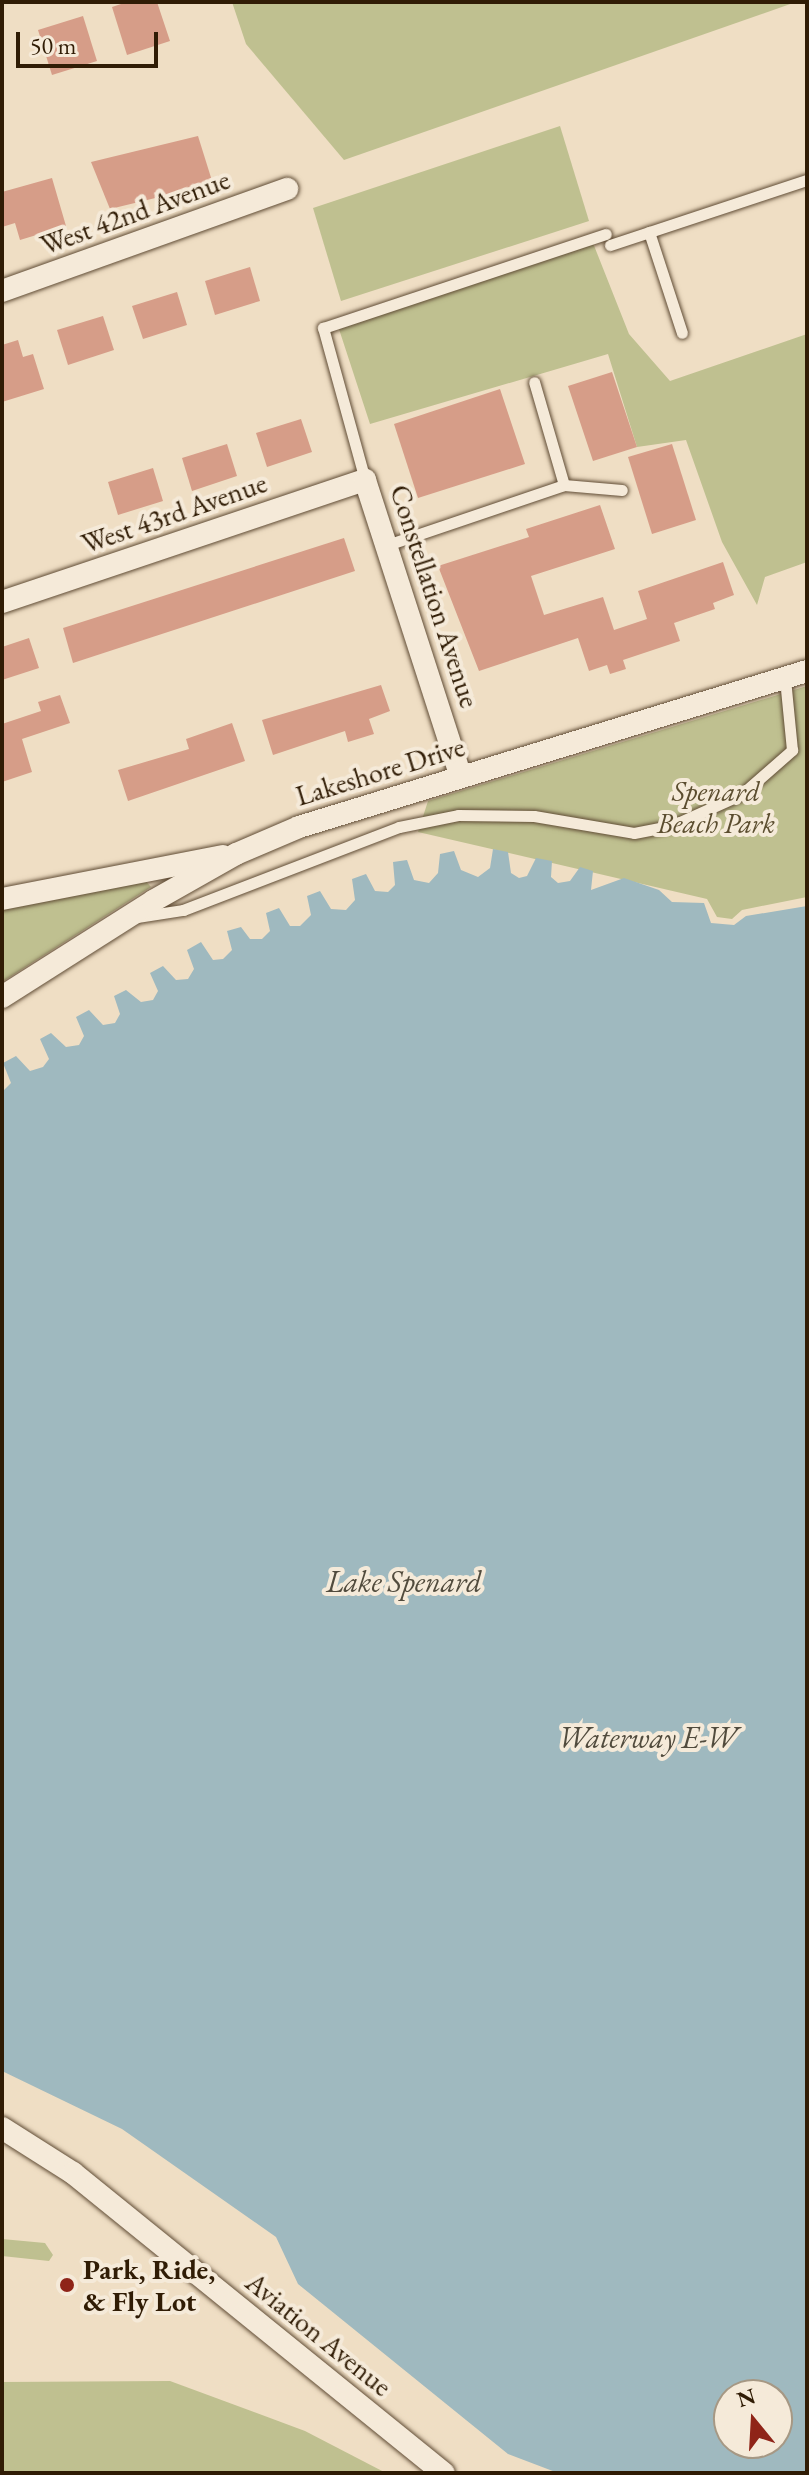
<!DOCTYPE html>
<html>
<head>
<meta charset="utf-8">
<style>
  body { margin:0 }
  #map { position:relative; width:809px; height:2475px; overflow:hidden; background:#efdec4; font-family:"EB Garamond",serif }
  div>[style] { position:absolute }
  .green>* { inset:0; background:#bfc090 }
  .water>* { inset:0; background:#9fb9bf }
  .building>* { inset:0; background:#d69d88 }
  .roads { filter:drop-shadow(0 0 2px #604c35) drop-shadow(0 0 2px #604c35) }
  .service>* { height:11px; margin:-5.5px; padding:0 5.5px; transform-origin:5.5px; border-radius:5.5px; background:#f5ead9 }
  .minor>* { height:22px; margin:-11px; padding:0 11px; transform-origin:11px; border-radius:11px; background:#f5ead9 }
  .dots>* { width:22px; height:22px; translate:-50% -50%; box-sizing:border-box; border:4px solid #f5ead9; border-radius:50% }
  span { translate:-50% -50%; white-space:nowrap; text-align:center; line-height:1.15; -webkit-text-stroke:8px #f5ead9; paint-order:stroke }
  .street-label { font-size:28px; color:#301c05 }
  .park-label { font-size:28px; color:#5b4d2f; font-style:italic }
  .poi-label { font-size:28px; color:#301c05; font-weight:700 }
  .left { translate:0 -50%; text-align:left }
  .water-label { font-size:30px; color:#514b3d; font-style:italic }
  .frame { position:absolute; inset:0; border:4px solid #301c05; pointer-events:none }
  .north { position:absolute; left:713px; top:2379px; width:80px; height:80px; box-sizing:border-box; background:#f5ead9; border:2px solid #a69884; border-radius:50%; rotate:342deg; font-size:22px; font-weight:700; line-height:32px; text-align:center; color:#301c05 }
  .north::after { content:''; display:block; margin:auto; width:28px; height:36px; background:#8f2418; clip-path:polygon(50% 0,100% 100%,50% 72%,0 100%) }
  .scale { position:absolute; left:16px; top:32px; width:142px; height:36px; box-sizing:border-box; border:4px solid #301c05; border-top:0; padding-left:10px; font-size:24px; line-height:28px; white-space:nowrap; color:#301c05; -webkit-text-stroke:6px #f5ead9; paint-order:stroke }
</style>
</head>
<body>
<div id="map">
  <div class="green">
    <div style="clip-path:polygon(232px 2px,796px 2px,344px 160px,246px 44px)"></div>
    <div style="clip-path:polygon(560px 126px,589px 221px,341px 301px,313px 208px)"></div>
    <div style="clip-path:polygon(593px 243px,629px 334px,670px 381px,807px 334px,807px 562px,765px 577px,757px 605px,722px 542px,686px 440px,637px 447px,608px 354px,370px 424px,337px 323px)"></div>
    <div style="clip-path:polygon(807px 686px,807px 897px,742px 910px,732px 919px,717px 917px,707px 899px,418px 832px,428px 801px)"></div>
    <div style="clip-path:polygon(144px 879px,151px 887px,2px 982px,2px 898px)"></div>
    <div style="clip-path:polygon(2px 2239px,45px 2243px,53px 2255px,49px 2261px,2px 2256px)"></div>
    <div style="clip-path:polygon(170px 2381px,305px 2431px,386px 2473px,2px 2473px,2px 2382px)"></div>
  </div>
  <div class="water">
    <div style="clip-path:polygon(evenodd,493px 849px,508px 852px,511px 873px,519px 878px,527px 876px,536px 858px,552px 861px,551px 877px,558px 883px,570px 881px,580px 867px,593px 871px,591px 890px,624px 878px,659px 890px,672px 902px,704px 903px,711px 923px,734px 925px,746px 916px,807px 906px,807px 2473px,558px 2473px,508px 2454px,298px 2284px,276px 2237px,122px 2129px,2px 2071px,2px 1092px,11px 1083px,3px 1063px,16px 1056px,30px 1071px,43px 1067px,49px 1059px,40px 1039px,51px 1033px,66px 1047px,79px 1045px,84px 1036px,76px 1017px,89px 1010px,103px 1025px,115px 1023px,120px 1014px,114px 996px,126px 990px,141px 1002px,153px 1000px,158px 991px,150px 973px,163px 966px,176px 980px,188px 979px,194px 969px,187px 950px,201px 942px,213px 960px,223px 959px,232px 950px,227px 931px,241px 927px,250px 939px,262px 939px,270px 931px,266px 913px,279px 908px,290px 926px,300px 926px,311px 915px,307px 896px,320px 891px,331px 909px,346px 910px,355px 900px,352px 879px,366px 874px,375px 891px,388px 892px,395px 885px,393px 862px,407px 860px,414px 880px,429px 883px,438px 873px,440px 854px,454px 851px,461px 870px,478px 877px,490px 868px,493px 849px,729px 2395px,777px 2395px,777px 2443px,729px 2443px,729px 2395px)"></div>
  </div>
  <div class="building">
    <div style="clip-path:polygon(127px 2px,157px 2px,170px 41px,127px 55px,112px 7px)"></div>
    <div style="clip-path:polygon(83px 16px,97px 61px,52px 75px,38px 30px)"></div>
    <div style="clip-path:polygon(198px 136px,213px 184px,110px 209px,91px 162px)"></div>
    <div style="clip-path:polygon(52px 178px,66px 226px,20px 240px,15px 223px,2px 227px,2px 192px)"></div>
    <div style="clip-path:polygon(250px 267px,260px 301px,215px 315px,205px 281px)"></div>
    <div style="clip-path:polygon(177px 292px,187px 325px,143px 339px,132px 306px)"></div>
    <div style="clip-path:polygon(103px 316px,114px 350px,68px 365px,57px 330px)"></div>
    <div style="clip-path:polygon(18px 340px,23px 357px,33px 354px,44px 389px,2px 402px,2px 345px)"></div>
    <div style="clip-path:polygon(612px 372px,637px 447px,593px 461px,568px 386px)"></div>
    <div style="clip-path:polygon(500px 389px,525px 464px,418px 498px,394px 424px)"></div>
    <div style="clip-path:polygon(301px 419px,312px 452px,267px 467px,256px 433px)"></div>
    <div style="clip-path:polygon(227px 444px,237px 476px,192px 491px,182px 458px)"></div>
    <div style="clip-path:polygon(672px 444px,696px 520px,652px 534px,628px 457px)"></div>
    <div style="clip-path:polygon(153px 468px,163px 501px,118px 515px,108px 482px)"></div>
    <div style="clip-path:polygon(600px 505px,615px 549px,531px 576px,544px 615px,603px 597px,614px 630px,647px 619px,638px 591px,723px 562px,734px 595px,713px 603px,715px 609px,674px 623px,680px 641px,623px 660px,626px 669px,610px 674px,607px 665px,589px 671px,578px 638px,479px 671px,438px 566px,529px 537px,526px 529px)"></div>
    <div style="clip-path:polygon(344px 538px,355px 571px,73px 663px,63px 628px)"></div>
    <div style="clip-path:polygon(29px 638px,39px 668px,2px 680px,2px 647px)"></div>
    <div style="clip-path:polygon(381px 685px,390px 711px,369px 719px,374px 734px,348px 742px,345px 731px,273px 755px,262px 720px)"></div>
    <div style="clip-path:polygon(60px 695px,70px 723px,22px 739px,32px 772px,2px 782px,2px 724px,41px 711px,38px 702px)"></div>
    <div style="clip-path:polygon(232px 723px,245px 761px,128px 801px,118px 770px,189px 749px,186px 739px)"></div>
  </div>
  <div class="roads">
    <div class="service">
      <div style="left:649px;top:232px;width:106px;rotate:71.9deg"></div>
      <div style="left:610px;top:245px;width:207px;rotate:-18.3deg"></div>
      <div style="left:365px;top:480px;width:158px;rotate:-105.4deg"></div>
      <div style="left:323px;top:328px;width:298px;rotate:-18.4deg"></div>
      <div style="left:564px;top:485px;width:58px;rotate:4.9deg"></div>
      <div style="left:387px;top:545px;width:187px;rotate:-18.7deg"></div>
      <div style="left:564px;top:485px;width:107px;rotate:-106.2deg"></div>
      <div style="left:137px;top:917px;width:47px;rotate:-8.7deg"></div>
      <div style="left:183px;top:910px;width:231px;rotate:-21deg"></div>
      <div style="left:399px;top:827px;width:60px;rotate:-11.5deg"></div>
      <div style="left:458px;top:815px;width:76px;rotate:0.8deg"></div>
      <div style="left:534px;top:816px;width:101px;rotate:9.6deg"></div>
      <div style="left:634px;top:833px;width:38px;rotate:-11deg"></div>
      <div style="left:671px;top:826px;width:78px;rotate:-24.3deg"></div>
      <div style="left:742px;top:794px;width:67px;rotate:-41.3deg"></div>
      <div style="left:792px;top:750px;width:72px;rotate:-95.6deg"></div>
    </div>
    <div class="minor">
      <div style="left:2px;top:291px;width:303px;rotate:-19.7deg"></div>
      <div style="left:2px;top:602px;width:383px;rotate:-18.6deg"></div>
      <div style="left:365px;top:480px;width:312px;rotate:72.1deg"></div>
      <div style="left:2px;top:899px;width:225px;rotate:-11deg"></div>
      <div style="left:2px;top:997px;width:179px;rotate:-32.4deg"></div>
      <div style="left:153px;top:901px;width:95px;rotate:-29.5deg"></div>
      <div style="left:236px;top:854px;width:69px;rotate:-23.2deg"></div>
      <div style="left:299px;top:827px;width:531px;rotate:-17.07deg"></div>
      <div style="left:2px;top:2128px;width:84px;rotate:32.4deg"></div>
      <div style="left:73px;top:2173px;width:477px;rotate:39deg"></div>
    </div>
  </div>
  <div class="dots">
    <div style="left:67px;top:2285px;background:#8f2418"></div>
  </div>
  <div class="street-label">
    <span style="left:135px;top:212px;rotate:-20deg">West 42nd Avenue</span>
    <span style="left:174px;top:513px;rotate:-19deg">West 43rd Avenue</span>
    <span style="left:435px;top:596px;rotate:72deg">Constellation Avenue</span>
    <span style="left:380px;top:771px;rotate:-17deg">Lakeshore Drive</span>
    <span style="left:319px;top:2334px;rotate:39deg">Aviation Avenue</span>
  </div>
  <div class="park-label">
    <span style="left:716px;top:807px">Spenard<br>Beach Park</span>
  </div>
  <div class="poi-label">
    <span class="left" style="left:83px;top:2285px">Park, Ride,<br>&amp; Fly Lot</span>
  </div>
  <div class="water-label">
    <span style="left:404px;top:1582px">Lake Spenard</span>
    <span style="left:648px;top:1738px">Waterway E-W</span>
  </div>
  <div class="frame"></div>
  <div class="north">N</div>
  <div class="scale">50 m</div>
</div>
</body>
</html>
